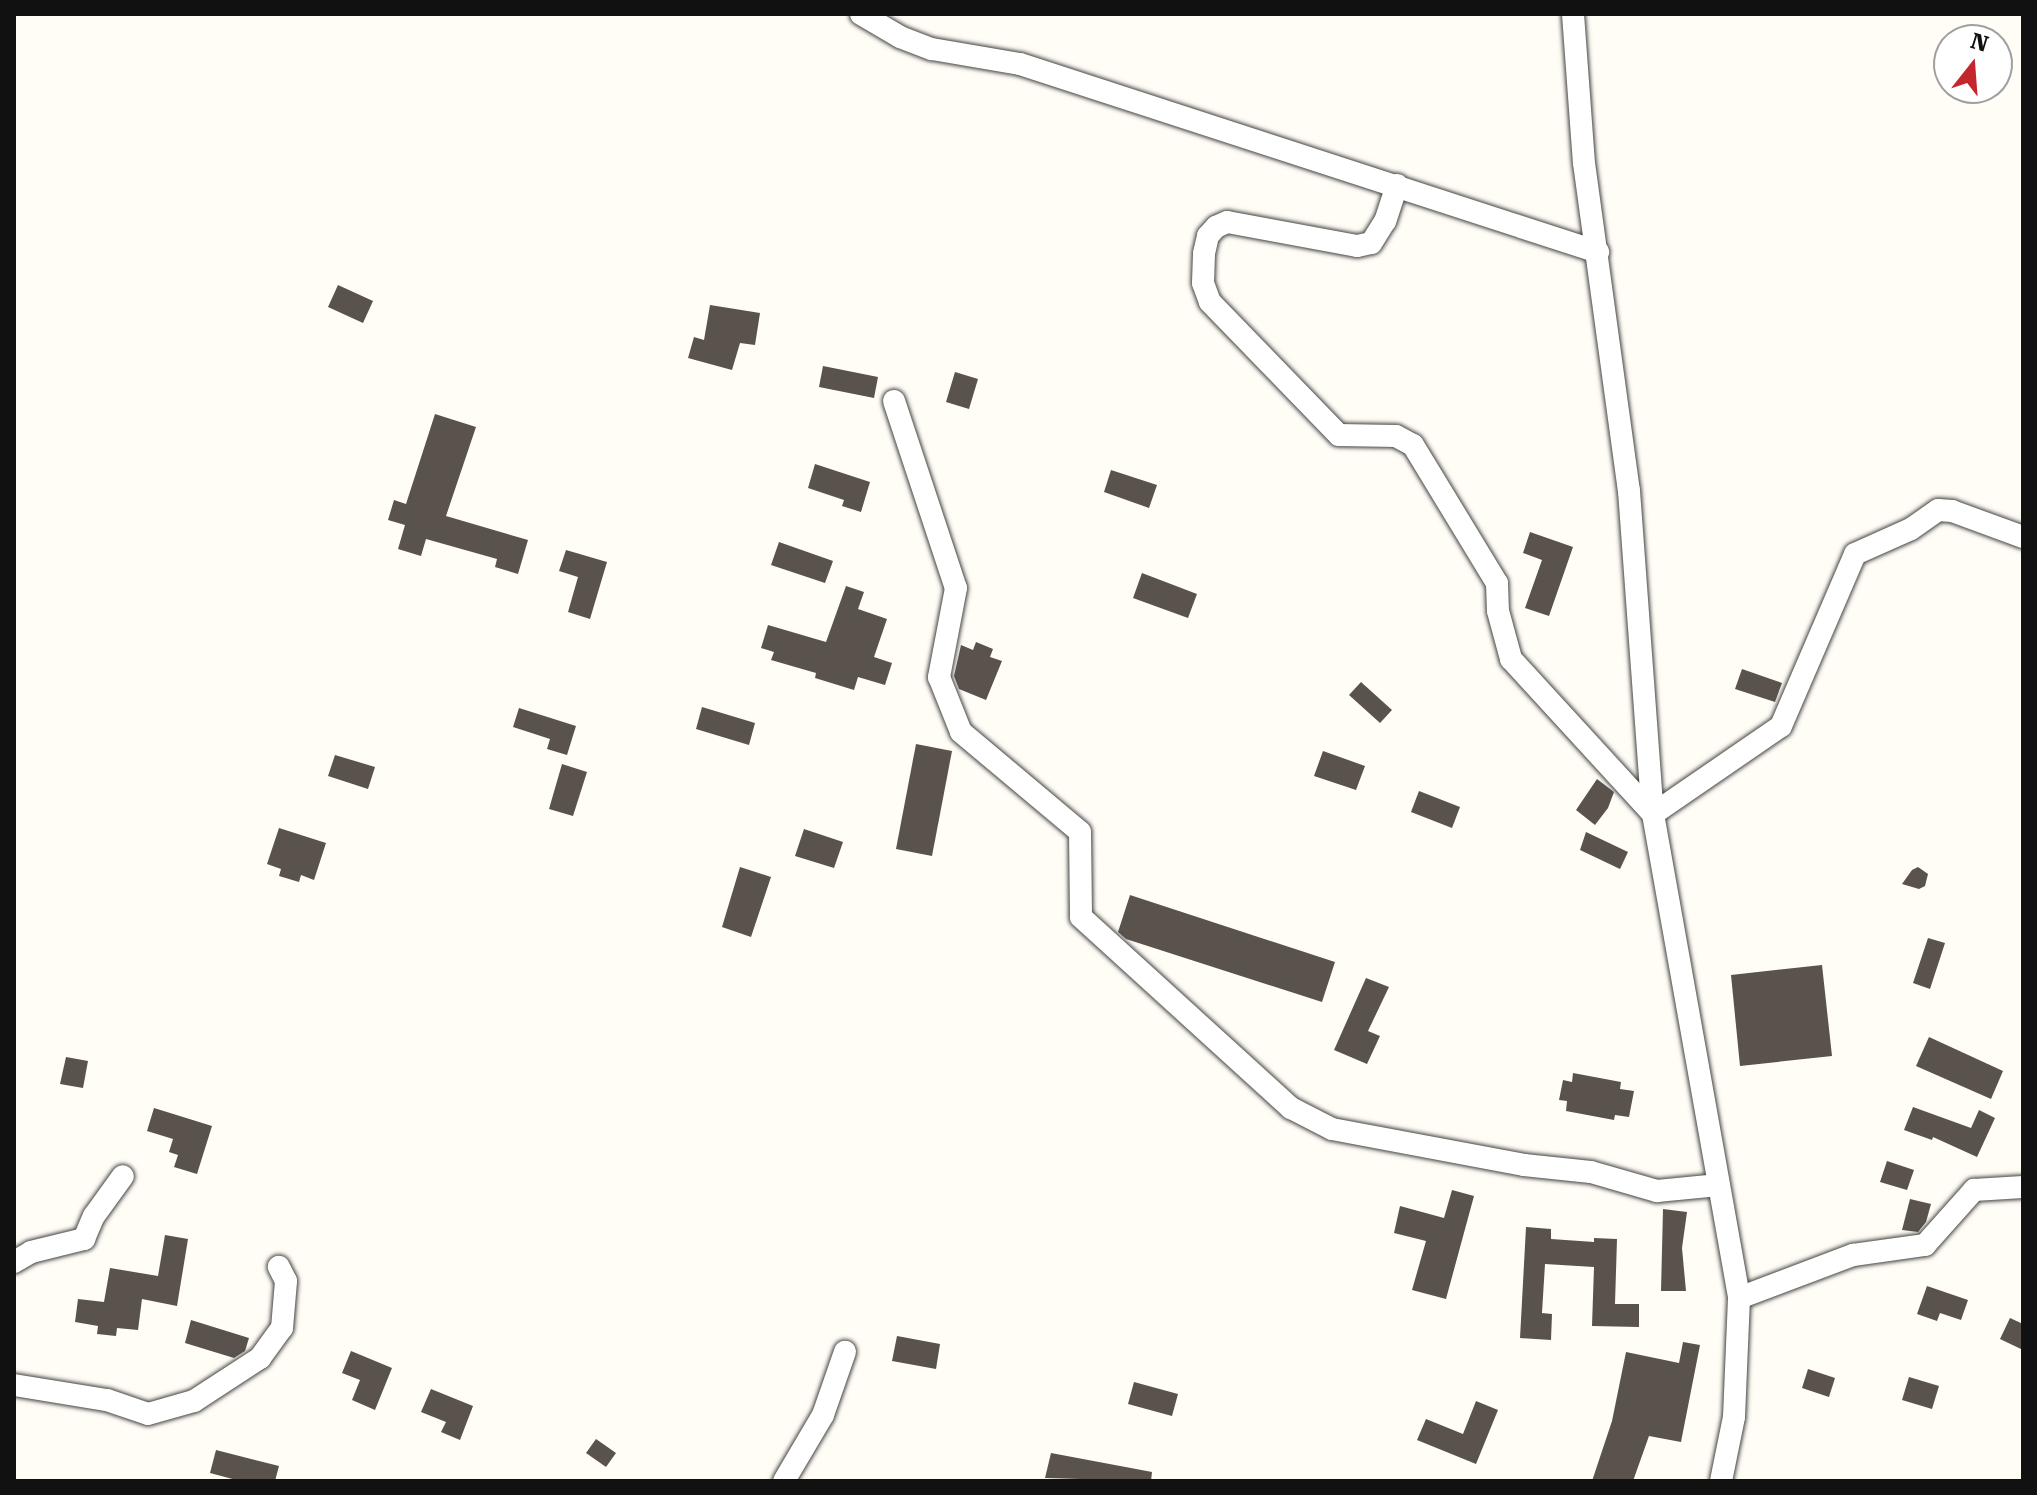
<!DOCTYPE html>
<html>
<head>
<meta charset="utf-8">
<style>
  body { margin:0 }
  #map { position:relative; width:2037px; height:1495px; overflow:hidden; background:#fffdf5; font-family:"Roboto Serif",serif }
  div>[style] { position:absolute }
  .building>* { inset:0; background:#5a524d }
  .roads { filter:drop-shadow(0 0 2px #444) drop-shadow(0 0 2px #444) }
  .minor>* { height:22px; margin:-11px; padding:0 11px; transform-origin:11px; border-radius:11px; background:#fff }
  span { translate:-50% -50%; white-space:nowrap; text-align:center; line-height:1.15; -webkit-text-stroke:8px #fff; paint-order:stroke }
  .frame { position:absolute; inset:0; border:16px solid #111; pointer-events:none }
  .north { position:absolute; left:1933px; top:24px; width:80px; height:80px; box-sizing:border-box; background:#fff; border:2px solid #a0a0a0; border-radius:50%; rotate:17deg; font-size:22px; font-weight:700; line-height:32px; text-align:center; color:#111 }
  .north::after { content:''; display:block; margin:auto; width:28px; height:36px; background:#c4262e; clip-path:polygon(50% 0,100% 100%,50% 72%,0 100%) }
</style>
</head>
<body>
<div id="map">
  <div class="building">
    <div style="clip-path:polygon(338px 285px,373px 301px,363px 323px,328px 307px)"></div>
    <div style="clip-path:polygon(710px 305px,760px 313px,755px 345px,740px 343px,732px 370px,688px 358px,694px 337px,704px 340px)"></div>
    <div style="clip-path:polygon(823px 366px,878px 377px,874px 398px,819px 387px)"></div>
    <div style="clip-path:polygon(955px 372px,978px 379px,969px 409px,946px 402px)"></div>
    <div style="clip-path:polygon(435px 414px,476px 427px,446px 516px,528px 540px,518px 574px,495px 567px,497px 559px,426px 539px,421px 556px,398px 549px,405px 525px,388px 520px,394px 500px,406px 504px)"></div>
    <div style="clip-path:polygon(815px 464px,870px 482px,861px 512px,842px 506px,844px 500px,808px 488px)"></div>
    <div style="clip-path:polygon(1111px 470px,1157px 485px,1149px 508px,1104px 492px)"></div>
    <div style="clip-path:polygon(1530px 532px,1573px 547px,1549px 616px,1525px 608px,1542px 560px,1523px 553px)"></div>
    <div style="clip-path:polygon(779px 542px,833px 561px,825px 583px,771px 565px)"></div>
    <div style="clip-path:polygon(566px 550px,607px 562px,590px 619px,568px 612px,578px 577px,559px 571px)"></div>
    <div style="clip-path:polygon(1142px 573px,1197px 594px,1188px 618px,1133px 598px)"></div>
    <div style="clip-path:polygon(846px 586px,864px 592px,858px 609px,887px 619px,874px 657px,892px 663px,885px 685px,858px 677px,854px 690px,815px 678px,816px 673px,771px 660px,774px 652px,761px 648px,768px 625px,826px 642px)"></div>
    <div style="clip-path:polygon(976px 642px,993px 649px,990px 657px,1002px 661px,986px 700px,959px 689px,954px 676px,961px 645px,973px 650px)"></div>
    <div style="clip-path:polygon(1742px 669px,1782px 683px,1775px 702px,1735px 689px)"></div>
    <div style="clip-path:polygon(1361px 682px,1392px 710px,1380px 723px,1349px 695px)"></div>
    <div style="clip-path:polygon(702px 707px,755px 723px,749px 745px,696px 729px)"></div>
    <div style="clip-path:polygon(519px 708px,576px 726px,567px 755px,547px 749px,550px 739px,513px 727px)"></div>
    <div style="clip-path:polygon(916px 744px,952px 751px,932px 856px,896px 849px)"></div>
    <div style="clip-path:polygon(1323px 751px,1365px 766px,1356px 790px,1314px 776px)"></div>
    <div style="clip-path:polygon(335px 755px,375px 767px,368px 789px,328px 776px)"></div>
    <div style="clip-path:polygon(562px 764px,587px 772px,573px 816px,549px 809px)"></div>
    <div style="clip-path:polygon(1597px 779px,1614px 792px,1608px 808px,1595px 825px,1576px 810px)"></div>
    <div style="clip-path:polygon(1419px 791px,1460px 807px,1452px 828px,1411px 812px)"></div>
    <div style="clip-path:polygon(279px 828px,326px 843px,314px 880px,301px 875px,299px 882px,279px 876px,281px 869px,267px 864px)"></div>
    <div style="clip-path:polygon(804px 829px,843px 842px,834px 868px,795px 856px)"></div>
    <div style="clip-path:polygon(1586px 832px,1628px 852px,1620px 869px,1580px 850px)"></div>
    <div style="clip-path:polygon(740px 867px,771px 877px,751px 937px,722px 927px)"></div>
    <div style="clip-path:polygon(1918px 867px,1928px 874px,1925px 886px,1919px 889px,1902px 884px,1912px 870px)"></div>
    <div style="clip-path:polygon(1130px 895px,1335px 962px,1322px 1002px,1126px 939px,1118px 932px)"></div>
    <div style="clip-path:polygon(1928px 938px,1945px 943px,1930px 989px,1913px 983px)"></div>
    <div style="clip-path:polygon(1822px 965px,1832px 1056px,1740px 1066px,1731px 975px)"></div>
    <div style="clip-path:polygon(1366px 978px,1389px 987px,1368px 1031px,1380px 1036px,1367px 1064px,1334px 1050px)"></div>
    <div style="clip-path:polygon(1929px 1037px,2003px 1071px,1991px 1099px,1916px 1066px)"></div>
    <div style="clip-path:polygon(66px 1057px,88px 1061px,83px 1088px,60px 1084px)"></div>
    <div style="clip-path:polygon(1573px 1073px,1621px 1082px,1620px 1089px,1634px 1091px,1629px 1117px,1615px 1115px,1614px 1120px,1566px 1111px,1567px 1101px,1559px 1100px,1563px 1080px,1572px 1082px)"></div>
    <div style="clip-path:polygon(1913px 1107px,1971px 1128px,1979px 1110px,1995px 1118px,1977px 1157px,1933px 1137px,1932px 1140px,1904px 1130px)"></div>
    <div style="clip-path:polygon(154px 1108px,212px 1126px,197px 1174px,174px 1167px,178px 1155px,169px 1152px,173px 1139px,147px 1131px)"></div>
    <div style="clip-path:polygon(1887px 1161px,1914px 1170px,1907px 1190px,1880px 1182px)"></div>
    <div style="clip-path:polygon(1452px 1190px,1474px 1196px,1446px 1299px,1412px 1290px,1426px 1241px,1394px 1233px,1400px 1206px,1444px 1218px)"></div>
    <div style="clip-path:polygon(1910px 1199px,1931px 1204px,1926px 1222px,1918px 1232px,1902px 1230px)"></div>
    <div style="clip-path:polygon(1663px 1209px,1687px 1212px,1682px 1248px,1686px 1291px,1661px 1291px)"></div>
    <div style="clip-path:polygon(1526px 1227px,1551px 1229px,1551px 1239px,1594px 1242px,1594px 1238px,1617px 1239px,1615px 1304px,1639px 1304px,1639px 1327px,1592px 1326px,1594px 1267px,1545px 1264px,1542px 1313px,1552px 1314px,1551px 1340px,1520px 1338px)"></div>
    <div style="clip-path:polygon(165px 1235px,188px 1239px,177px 1306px,142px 1299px,138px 1330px,117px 1328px,116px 1336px,97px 1334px,98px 1326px,75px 1322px,78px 1299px,104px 1302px,110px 1268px,158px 1276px)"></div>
    <div style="clip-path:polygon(1927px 1286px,1968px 1300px,1961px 1320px,1940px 1313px,1937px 1321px,1917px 1314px)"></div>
    <div style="clip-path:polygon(2010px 1318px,2023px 1324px,2023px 1350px,2000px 1339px)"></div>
    <div style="clip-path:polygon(191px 1320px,249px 1338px,245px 1351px,234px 1358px,185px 1343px)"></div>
    <div style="clip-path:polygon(897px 1336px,940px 1344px,936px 1369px,892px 1361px)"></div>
    <div style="clip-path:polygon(1683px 1342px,1700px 1345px,1681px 1442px,1649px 1436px,1633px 1481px,1592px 1481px,1612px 1421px,1626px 1352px,1679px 1363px)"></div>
    <div style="clip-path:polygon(351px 1351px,392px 1368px,375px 1410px,352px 1400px,360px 1380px,342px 1373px)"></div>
    <div style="clip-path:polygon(1808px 1369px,1835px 1378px,1829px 1397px,1802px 1388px)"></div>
    <div style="clip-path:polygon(1909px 1377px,1939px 1386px,1932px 1409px,1902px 1400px)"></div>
    <div style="clip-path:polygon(1134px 1382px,1178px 1394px,1172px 1416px,1128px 1404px)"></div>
    <div style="clip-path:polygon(431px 1389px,473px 1406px,460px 1440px,441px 1432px,446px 1422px,421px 1412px)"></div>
    <div style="clip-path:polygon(1476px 1401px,1498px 1410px,1476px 1464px,1417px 1440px,1426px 1419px,1463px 1434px)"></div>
    <div style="clip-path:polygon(596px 1439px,616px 1453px,606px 1467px,586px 1453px)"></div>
    <div style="clip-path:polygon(216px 1450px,279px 1466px,275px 1481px,240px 1481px,210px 1473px)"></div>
    <div style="clip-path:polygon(1051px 1453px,1152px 1472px,1151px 1481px,1045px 1478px)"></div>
  </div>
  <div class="roads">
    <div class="minor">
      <div style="left:861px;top:14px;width:45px;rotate:30.5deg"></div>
      <div style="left:900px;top:37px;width:34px;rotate:21deg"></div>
      <div style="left:932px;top:49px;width:89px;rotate:9.7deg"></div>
      <div style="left:1020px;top:64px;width:608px;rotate:18.02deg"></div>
      <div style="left:1573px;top:14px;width:149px;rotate:85.8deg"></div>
      <div style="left:1584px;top:163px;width:331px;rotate:82.2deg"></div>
      <div style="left:1629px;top:491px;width:324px;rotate:85.8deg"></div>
      <div style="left:1653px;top:814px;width:492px;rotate:79.9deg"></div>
      <div style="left:1739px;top:1298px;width:119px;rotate:92.4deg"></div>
      <div style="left:1734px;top:1417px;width:65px;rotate:101.5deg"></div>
      <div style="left:1397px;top:185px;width:38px;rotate:108deg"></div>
      <div style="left:1385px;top:221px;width:26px;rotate:122deg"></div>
      <div style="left:1371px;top:243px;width:14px;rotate:168deg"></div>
      <div style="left:1357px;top:246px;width:132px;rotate:-169.5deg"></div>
      <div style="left:1227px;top:222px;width:12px;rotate:156deg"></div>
      <div style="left:1216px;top:227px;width:12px;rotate:132deg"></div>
      <div style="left:1208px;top:236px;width:18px;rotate:103deg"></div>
      <div style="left:1204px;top:254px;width:29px;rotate:92deg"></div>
      <div style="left:1203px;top:283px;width:20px;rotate:70deg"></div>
      <div style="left:1210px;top:302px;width:185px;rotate:45.9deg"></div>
      <div style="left:1339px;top:435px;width:57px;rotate:1deg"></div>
      <div style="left:1396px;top:436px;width:19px;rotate:28deg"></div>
      <div style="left:1413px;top:445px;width:162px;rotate:58.7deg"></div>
      <div style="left:1497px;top:583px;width:28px;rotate:88deg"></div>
      <div style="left:1498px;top:611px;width:50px;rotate:74.8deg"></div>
      <div style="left:1511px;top:659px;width:210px;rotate:47.5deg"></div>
      <div style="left:1653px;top:814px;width:155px;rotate:-34.5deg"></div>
      <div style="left:1781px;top:726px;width:187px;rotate:-66.7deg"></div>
      <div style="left:1855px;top:554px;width:61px;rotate:-24.1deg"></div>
      <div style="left:1911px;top:529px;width:33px;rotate:-35deg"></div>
      <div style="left:1938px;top:510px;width:14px;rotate:4deg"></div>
      <div style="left:1952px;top:511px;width:76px;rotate:20.1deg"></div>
      <div style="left:894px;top:401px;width:197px;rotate:71.7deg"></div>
      <div style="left:956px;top:588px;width:91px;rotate:100.8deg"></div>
      <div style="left:939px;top:677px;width:59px;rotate:68.2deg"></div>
      <div style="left:961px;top:732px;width:155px;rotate:40deg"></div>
      <div style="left:1080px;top:832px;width:85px;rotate:89.3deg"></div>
      <div style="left:1081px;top:917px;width:284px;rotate:42.3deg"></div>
      <div style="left:1291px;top:1108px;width:46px;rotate:27.1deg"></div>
      <div style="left:1332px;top:1129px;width:195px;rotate:10.6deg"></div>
      <div style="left:1524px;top:1165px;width:67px;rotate:6deg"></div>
      <div style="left:1591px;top:1172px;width:69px;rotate:16.1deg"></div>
      <div style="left:1657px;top:1191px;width:62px;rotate:-5.5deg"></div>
      <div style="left:14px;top:1262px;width:20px;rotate:-30deg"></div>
      <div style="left:31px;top:1252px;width:55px;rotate:-13.8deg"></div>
      <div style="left:84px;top:1239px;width:25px;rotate:-67deg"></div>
      <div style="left:94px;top:1216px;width:49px;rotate:-54.1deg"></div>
      <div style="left:1739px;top:1298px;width:122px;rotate:-20.7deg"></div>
      <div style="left:1853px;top:1255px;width:73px;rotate:-7.9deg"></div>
      <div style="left:1925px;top:1245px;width:74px;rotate:-48.3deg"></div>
      <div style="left:1974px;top:1190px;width:49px;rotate:-3.5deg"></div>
      <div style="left:14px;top:1385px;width:94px;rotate:9.2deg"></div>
      <div style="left:107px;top:1400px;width:43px;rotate:18.9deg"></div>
      <div style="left:148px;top:1414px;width:48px;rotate:-15.8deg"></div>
      <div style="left:194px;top:1401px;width:79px;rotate:-33.1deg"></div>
      <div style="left:260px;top:1358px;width:37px;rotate:-54deg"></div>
      <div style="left:282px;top:1328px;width:47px;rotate:-85.1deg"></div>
      <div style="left:286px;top:1281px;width:16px;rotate:-117deg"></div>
      <div style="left:784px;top:1481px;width:77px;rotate:-59.4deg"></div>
      <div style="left:823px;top:1415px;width:67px;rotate:-70.8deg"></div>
    </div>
  </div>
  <div class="frame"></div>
  <div class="north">N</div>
</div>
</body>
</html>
